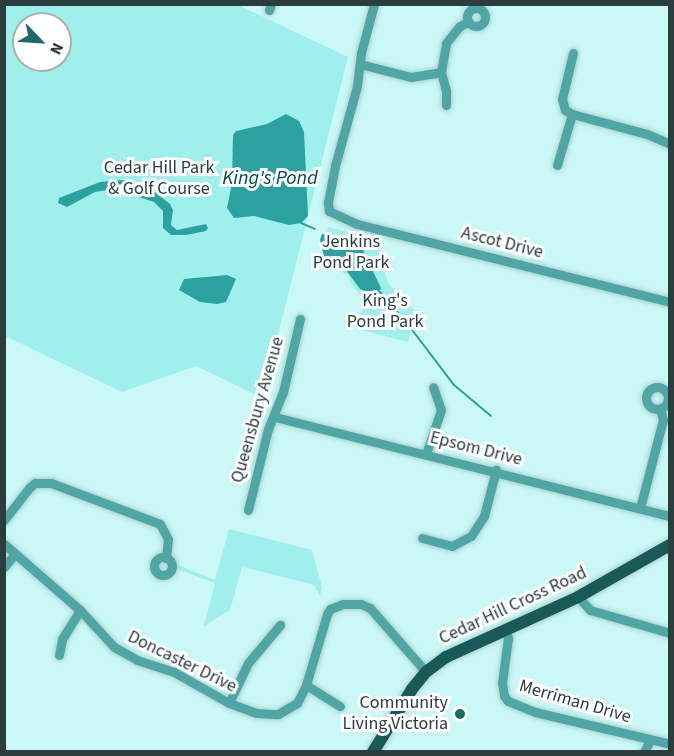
<!DOCTYPE html>
<html>
<head>
<meta charset="utf-8">
<style>
  body { margin:0 }
  #map { position:relative; width:674px; height:756px; overflow:hidden; background:#caf8f6; font-family:"Source Sans 3",sans-serif }
  div>[style] { position:absolute }
  .green>* { inset:0; background:#9ff0ed }
  .water>* { inset:0; background:#2ba2a0 }
  .stream>* { height:2px; margin:-1px; padding:0 1px; transform-origin:1px; border-radius:1px; background:#2ba2a0 }
  .roads { filter:drop-shadow(0 0 2px #aad3d1) drop-shadow(0 0 2px #aad3d1) }
  .minor>* { height:9px; margin:-4.5px; padding:0 4.5px; transform-origin:4.5px; border-radius:4.5px; background:#4fa6a4 }
  .minor>.ring { margin:-4.5px; padding:0; box-sizing:content-box; background:none; border:9px solid #4fa6a4; border-radius:50% }
  .major>* { height:12px; margin:-6px; padding:0 6px; transform-origin:6px; border-radius:6px; background:#195a59 }
  .dots>* { width:16px; height:16px; translate:-50% -50%; box-sizing:border-box; border:3px solid #fff; border-radius:50% }
  span { translate:-50% -50%; white-space:nowrap; text-align:center; line-height:1.15; -webkit-text-stroke:6px #fff; paint-order:stroke }
  .park-label { font-size:18px; color:#27403f }
  .street-label { font-size:18px; color:#2b3d3d }
  .poi-label { font-size:18px; color:#2b3d3d }
  .right { translate:-100% -50%; text-align:right }
  .water-label { font-size:20px; color:#004948; font-style:italic }
  .frame { position:absolute; inset:0; border:6px solid #2b3d3d; pointer-events:none }
  .north { position:absolute; left:12px; top:12px; width:60px; height:60px; box-sizing:border-box; background:#fff; border:2px solid #aab1b1; border-radius:50%; rotate:115deg; font-size:16px; font-weight:700; line-height:24px; text-align:center; color:#2b3d3d }
  .north::after { content:''; display:block; margin:auto; width:21px; height:27px; background:#1d6a68; clip-path:polygon(50% 0,100% 100%,50% 72%,0 100%) }
</style>
</head>
<body>
<div id="map">
  <div class="green">
    <div style="clip-path:polygon(evenodd,5px 5px,238px 5px,348px 57px,262px 398px,196px 366px,122px 392px,5px 336px,5px 5px,24px 24px,60px 24px,60px 60px,24px 60px,24px 24px)"></div>
    <div style="clip-path:polygon(328px 227px,382px 240px,379px 254px,388px 283px,415px 311px,408px 342px,357px 329px,364px 300px,350px 282px,349px 275px,334px 269px,323px 260px)"></div>
    <div style="clip-path:polygon(229px 529px,312px 550px,322px 587px,320px 596px,314px 585px,242px 567px,230px 610px,204px 626px,215px 583px,177px 569px,178px 565px,215px 580px)"></div>
  </div>
  <div class="water">
    <div style="clip-path:polygon(286px 114px,299px 121px,304px 132px,308px 216px,301px 223px,289px 225px,254px 216px,234px 218px,227px 208px,232px 183px,233px 135px,236px 131px,267px 124px)"></div>
    <div style="clip-path:polygon(123px 180px,152px 190px,170px 204px,173px 210px,171px 225px,177px 230px,206px 224px,208px 228px,206px 231px,186px 235px,171px 235px,163px 228px,163px 211px,154px 202px,114px 189px,95px 192px,67px 207px,58px 203px,59px 198px,100px 182px)"></div>
    <div style="clip-path:polygon(322px 234px,347px 239px,363px 250px,381px 288px,378px 296px,360px 289px,346px 270px,324px 257px,320px 240px)"></div>
    <div style="clip-path:polygon(227px 275px,236px 279px,226px 302px,217px 304px,200px 302px,179px 290px,184px 279px)"></div>
  </div>
  <div class="stream">
    <div style="left:301px;top:223px;width:15px;rotate:23deg"></div>
    <div style="left:380px;top:292px;width:35px;rotate:49deg"></div>
    <div style="left:403px;top:318px;width:84px;rotate:52.7deg"></div>
    <div style="left:454px;top:385px;width:48px;rotate:40deg"></div>
  </div>
  <div class="roads">
    <div class="minor">
      <div style="left:374px;top:4px;width:51px;rotate:104.9deg"></div>
      <div style="left:361px;top:53px;width:33px;rotate:97deg"></div>
      <div style="left:357px;top:86px;width:83px;rotate:105.4deg"></div>
      <div style="left:335px;top:166px;width:38px;rotate:101deg"></div>
      <div style="left:328px;top:203px;width:8px;rotate:83deg"></div>
      <div style="left:329px;top:211px;width:31px;rotate:25deg"></div>
      <div style="left:357px;top:224px;width:323px;rotate:14deg"></div>
      <div class="ring" style="left:467px;top:8px;width:9px;height:9px"></div>
      <div style="left:269px;top:10px;width:6px;rotate:-72deg"></div>
      <div style="left:573px;top:53px;width:47px;rotate:103.4deg"></div>
      <div style="left:562px;top:99px;width:11px;rotate:75deg"></div>
      <div style="left:565px;top:110px;width:8px;rotate:30deg"></div>
      <div style="left:572px;top:114px;width:78px;rotate:14.9deg"></div>
      <div style="left:647px;top:134px;width:25px;rotate:23deg"></div>
      <div style="left:360px;top:64px;width:53px;rotate:14.3deg"></div>
      <div style="left:411px;top:77px;width:30px;rotate:-9deg"></div>
      <div style="left:441px;top:72px;width:29px;rotate:-80deg"></div>
      <div style="left:446px;top:43px;width:22px;rotate:-51deg"></div>
      <div style="left:460px;top:26px;width:9px;rotate:-27deg"></div>
      <div style="left:441px;top:72px;width:20px;rotate:75deg"></div>
      <div style="left:446px;top:91px;width:14px;rotate:90deg"></div>
      <div style="left:557px;top:165px;width:53px;rotate:-73.6deg"></div>
      <div class="ring" style="left:646px;top:387px;width:13px;height:13px"></div>
      <div style="left:275px;top:417px;width:407px;rotate:14.1deg"></div>
      <div style="left:426px;top:454px;width:46px;rotate:-71.2deg"></div>
      <div style="left:441px;top:410px;width:24px;rotate:-109deg"></div>
      <div style="left:640px;top:508px;width:91px;rotate:-75.4deg"></div>
      <div style="left:663px;top:420px;width:12px;rotate:-104deg"></div>
      <div style="left:248px;top:510px;width:83px;rotate:-76.1deg"></div>
      <div style="left:268px;top:429px;width:40px;rotate:-68deg"></div>
      <div style="left:283px;top:392px;width:75px;rotate:-76.9deg"></div>
      <div style="left:4px;top:520px;width:41px;rotate:-52deg"></div>
      <div style="left:29px;top:488px;width:8px;rotate:-40deg"></div>
      <div style="left:35px;top:483px;width:16px"></div>
      <div style="left:51px;top:483px;width:116px;rotate:20.6deg"></div>
      <div style="left:160px;top:524px;width:17px;rotate:62deg"></div>
      <div style="left:168px;top:539px;width:19px;rotate:96deg"></div>
      <div style="left:422px;top:538px;width:31px;rotate:15deg"></div>
      <div style="left:452px;top:546px;width:21px;rotate:-28deg"></div>
      <div style="left:471px;top:536px;width:24px;rotate:-57deg"></div>
      <div style="left:484px;top:516px;width:48px;rotate:-75.4deg"></div>
      <div style="left:4px;top:544px;width:101px;rotate:41deg"></div>
      <div style="left:80px;top:610px;width:50px;rotate:47.4deg"></div>
      <div style="left:114px;top:647px;width:26px;rotate:29deg"></div>
      <div style="left:137px;top:660px;width:39px;rotate:18deg"></div>
      <div style="left:174px;top:672px;width:63px;rotate:29.4deg"></div>
      <div style="left:229px;top:703px;width:29px;rotate:20deg"></div>
      <div style="left:256px;top:713px;width:22px;rotate:3deg"></div>
      <div style="left:278px;top:714px;width:22px;rotate:-30deg"></div>
      <div style="left:297px;top:703px;width:20px;rotate:-63deg"></div>
      <div style="left:306px;top:685px;width:74px;rotate:-73.5deg"></div>
      <div style="left:327px;top:614px;width:6px;rotate:-59deg"></div>
      <div style="left:330px;top:609px;width:14px;rotate:-21deg"></div>
      <div style="left:343px;top:604px;width:18px"></div>
      <div style="left:361px;top:604px;width:10px;rotate:24deg"></div>
      <div style="left:370px;top:608px;width:85px;rotate:48.8deg"></div>
      <div class="ring" style="left:154px;top:557px;width:9px;height:9px"></div>
      <div style="left:4px;top:567px;width:17px;rotate:-50deg"></div>
      <div style="left:578px;top:597px;width:18px;rotate:47deg"></div>
      <div style="left:590px;top:610px;width:83px;rotate:16deg"></div>
      <div style="left:505px;top:630px;width:9px;rotate:69deg"></div>
      <div style="left:508px;top:638px;width:45px;rotate:97.6deg"></div>
      <div style="left:502px;top:683px;width:13px;rotate:81deg"></div>
      <div style="left:504px;top:696px;width:6px;rotate:51deg"></div>
      <div style="left:508px;top:701px;width:29px;rotate:22deg"></div>
      <div style="left:535px;top:712px;width:139px;rotate:13.3deg"></div>
      <div style="left:59px;top:655px;width:16px;rotate:-79deg"></div>
      <div style="left:62px;top:639px;width:34px;rotate:-58deg"></div>
      <div style="left:306px;top:685px;width:40px;rotate:32deg"></div>
      <div style="left:229px;top:703px;width:44px;rotate:-64.6deg"></div>
      <div style="left:248px;top:663px;width:50px;rotate:-49.9deg"></div>
      <div style="left:644px;top:752px;width:13px;rotate:-63deg"></div>
    </div>
    <div class="major">
      <div style="left:373px;top:752px;width:74px;rotate:-58.2deg"></div>
      <div style="left:412px;top:689px;width:22px;rotate:-51deg"></div>
      <div style="left:426px;top:672px;width:25px;rotate:-37deg"></div>
      <div style="left:446px;top:657px;width:145px;rotate:-24.4deg"></div>
      <div style="left:578px;top:597px;width:106px;rotate:-29.5deg"></div>
    </div>
  </div>
  <div class="dots">
    <div style="left:460px;top:714px;background:#1d6a68"></div>
  </div>
  <div class="park-label">
    <span style="left:159px;top:179px">Cedar Hill Park<br>&amp; Golf Course</span>
    <span style="left:351px;top:253px">Jenkins<br>Pond Park</span>
    <span style="left:385px;top:312px">King's<br>Pond Park</span>
  </div>
  <div class="street-label">
    <span style="left:502px;top:243px;rotate:14deg">Ascot Drive</span>
    <span style="left:258px;top:410px;rotate:-74deg">Queensbury Avenue</span>
    <span style="left:476px;top:449px;rotate:14deg">Epsom Drive</span>
    <span style="left:513px;top:606px;rotate:-25deg">Cedar Hill Cross Road</span>
    <span style="left:182px;top:662px;rotate:26deg">Doncaster Drive</span>
    <span style="left:575px;top:702px;rotate:16deg">Merriman Drive</span>
  </div>
  <div class="poi-label">
    <span class="right" style="left:448px;top:714px">Community<br>Living Victoria</span>
  </div>
  <div class="water-label">
    <span style="left:270px;top:178px">King's Pond</span>
  </div>
  <div class="frame"></div>
  <div class="north">N</div>
</div>
</body>
</html>
